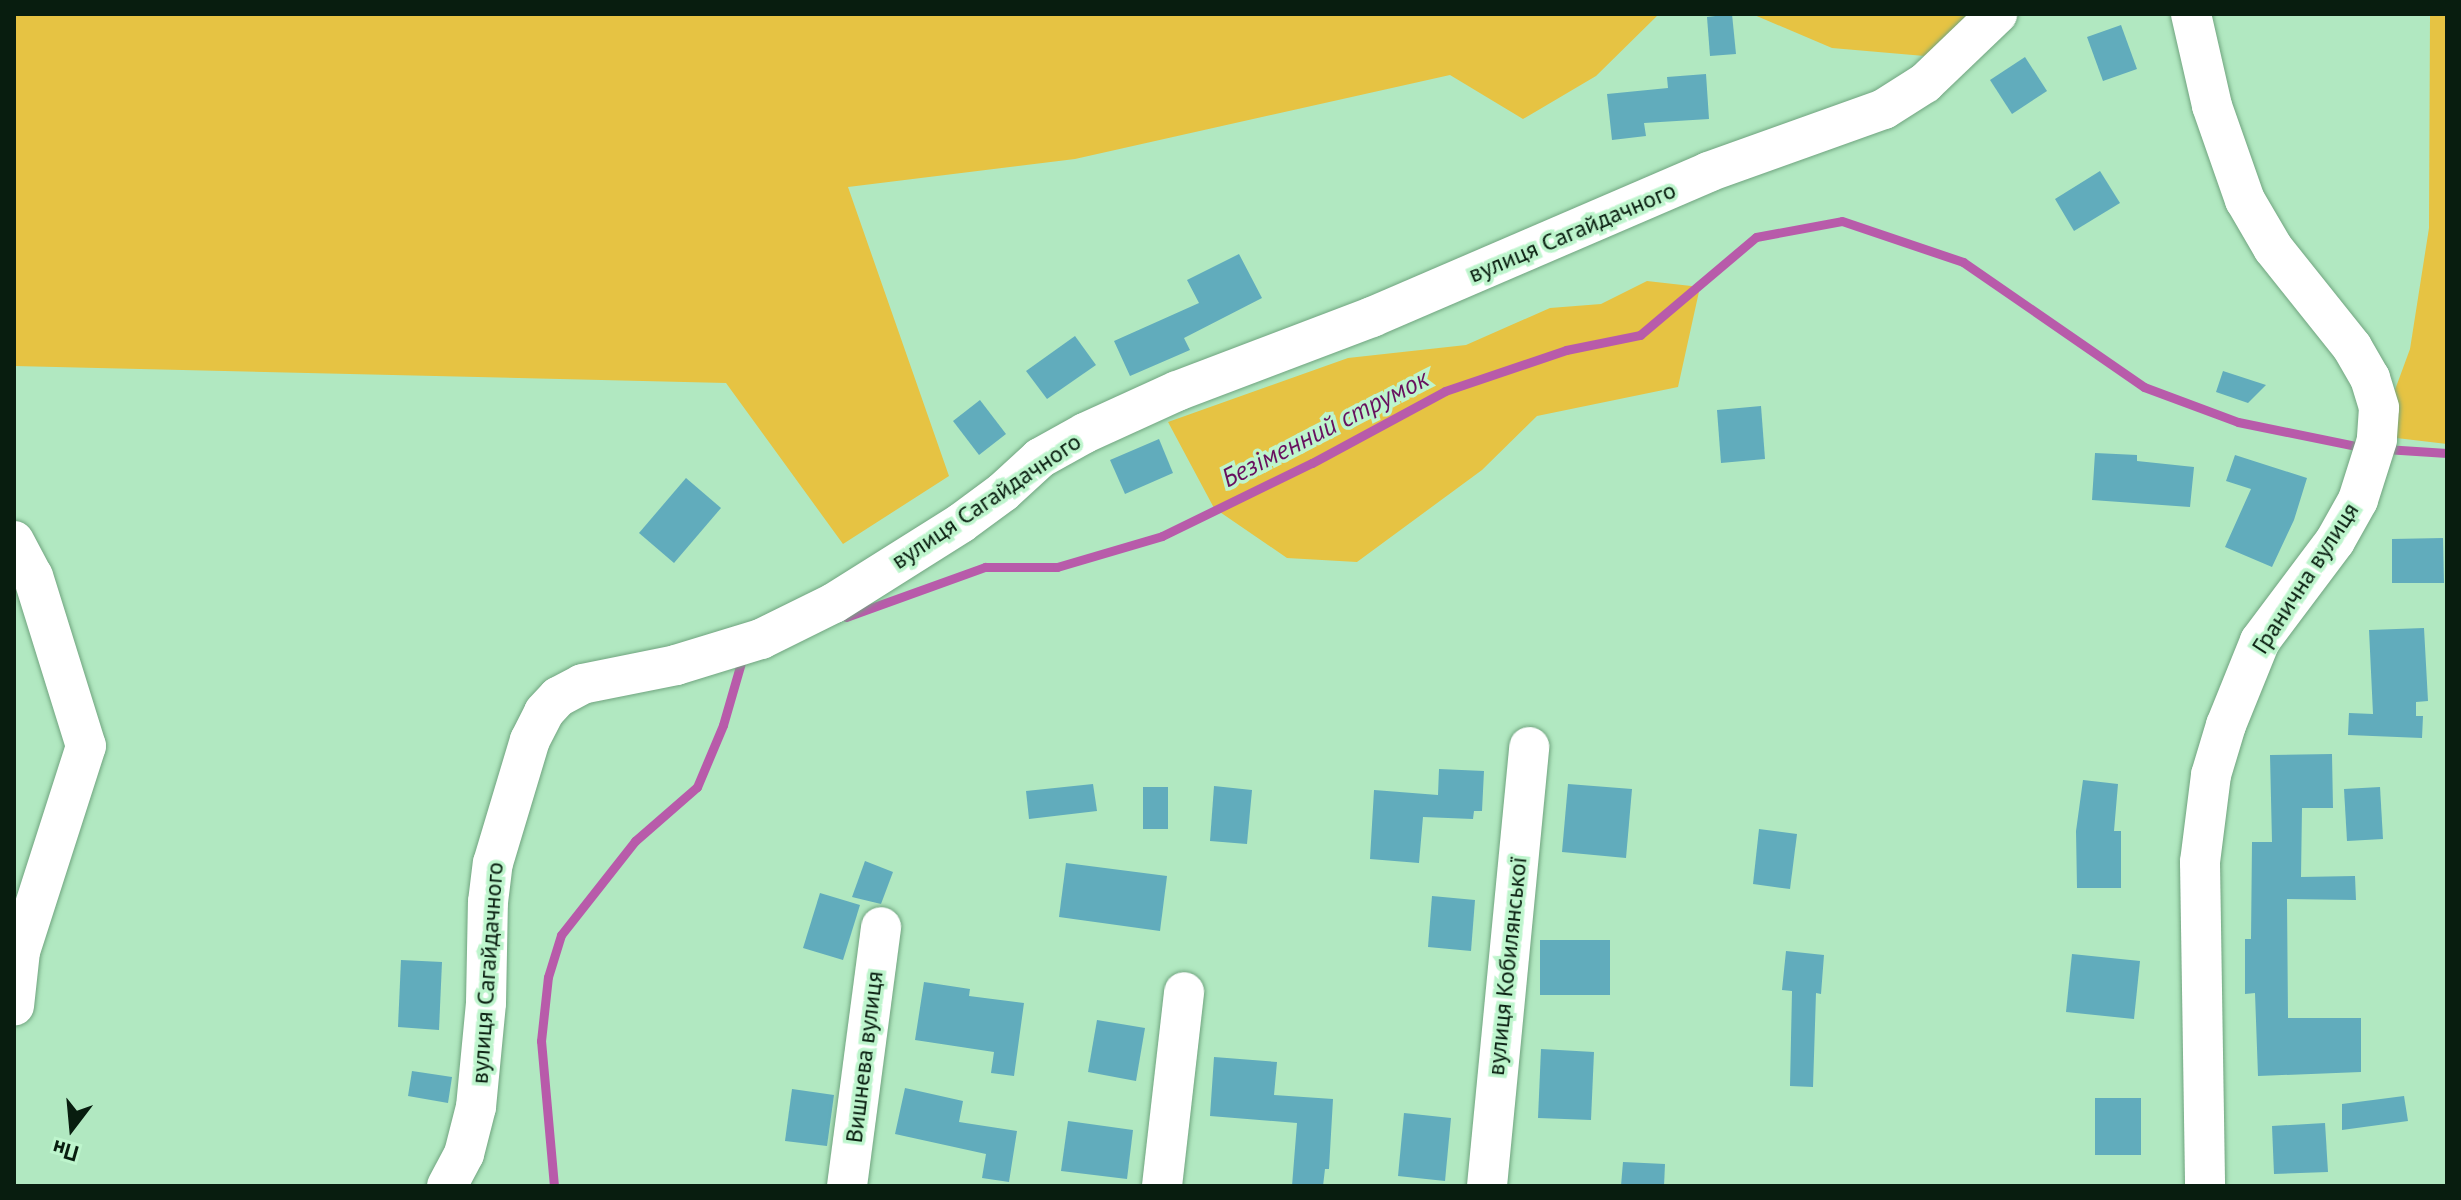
<!DOCTYPE html>
<html>
<head>
<meta charset="utf-8">
<style>
  body { margin:0 }
  #map { position:relative; width:2461px; height:1200px; overflow:hidden; background:#b1e8c1; font-family:"PT Sans",sans-serif }
  div>[style] { position:absolute }
  .green>* { inset:0; background:#e6c343 }
  .stream>* { height:9px; margin:-4.5px; padding:0 4.5px; transform-origin:4.5px; border-radius:4.5px; background:#b85baa }
  .building>* { inset:0; background:#61acbc }
  .roads { filter:drop-shadow(0 0 2px #70a47f) drop-shadow(0 0 2px #70a47f) }
  .minor>* { height:40px; margin:-20px; padding:0 20px; transform-origin:20px; border-radius:20px; background:#fff }
  span { translate:-50% -50%; white-space:nowrap; text-align:center; line-height:1.15; -webkit-text-stroke:7px #bef5cd; paint-order:stroke }
  .street-label { font-size:24px; color:#081d0f }
  .water-label { font-size:26px; color:#68105e; font-style:italic }
  .frame { position:absolute; inset:0; border:16px solid #081d0f; pointer-events:none }
  .north { position:absolute; left:32px; top:1088px; width:80px; height:80px; -webkit-text-stroke:6px #bef5cd; paint-order:stroke; rotate:196deg; font-size:22px; font-weight:700; line-height:32px; text-align:center; color:#081d0f }
  .north::after { content:''; display:block; margin:auto; width:28px; height:36px; background:#081d0f; clip-path:polygon(50% 0,100% 100%,50% 72%,0 100%) }
</style>
</head>
<body>
<div id="map">
  <div class="green">
    <div style="clip-path:polygon(14px 14px,1659px 14px,1596px 76px,1523px 119px,1450px 75px,1075px 159px,848px 187px,949px 476px,843px 544px,726px 383px,14px 366px)"></div>
    <div style="clip-path:polygon(1752px 14px,1969px 14px,1936px 57px,1832px 48px)"></div>
    <div style="clip-path:polygon(2430px 14px,2447px 14px,2447px 444px,2388px 437px,2389px 406px,2410px 349px,2429px 228px)"></div>
    <div style="clip-path:polygon(1647px 281px,1700px 287px,1678px 387px,1537px 416px,1482px 470px,1357px 562px,1287px 558px,1214px 508px,1168px 422px,1348px 358px,1466px 345px,1550px 308px,1601px 304px)"></div>
  </div>
  <div class="stream">
    <div style="left:2385px;top:449px;width:62px;rotate:3.7deg"></div>
    <div style="left:846px;top:617px;width:148px;rotate:-19.8deg"></div>
    <div style="left:985px;top:567px;width:72px"></div>
    <div style="left:1057px;top:567px;width:109px;rotate:-16.4deg"></div>
    <div style="left:1162px;top:536px;width:167px;rotate:-26deg"></div>
    <div style="left:1312px;top:463px;width:151px;rotate:-28.4deg"></div>
    <div style="left:1445px;top:391px;width:128px;rotate:-18.7deg"></div>
    <div style="left:1566px;top:350px;width:76px;rotate:-11.5deg"></div>
    <div style="left:1640px;top:335px;width:152px;rotate:-40.2deg"></div>
    <div style="left:1756px;top:237px;width:87px;rotate:-10.5deg"></div>
    <div style="left:1842px;top:221px;width:128px;rotate:18.7deg"></div>
    <div style="left:1963px;top:262px;width:220px;rotate:34.6deg"></div>
    <div style="left:2144px;top:387px;width:100px;rotate:20.4deg"></div>
    <div style="left:2238px;top:422px;width:131px;rotate:11.5deg"></div>
    <div style="left:554px;top:1186px;width:146px;rotate:-95.1deg"></div>
    <div style="left:541px;top:1041px;width:64px;rotate:-83.8deg"></div>
    <div style="left:548px;top:977px;width:44px;rotate:-72.8deg"></div>
    <div style="left:561px;top:935px;width:120px;rotate:-51.8deg"></div>
    <div style="left:635px;top:841px;width:82px;rotate:-41.1deg"></div>
    <div style="left:697px;top:787px;width:67px;rotate:-67.2deg"></div>
    <div style="left:723px;top:725px;width:69px;rotate:-73.9deg"></div>
    <div style="left:742px;top:659px;width:5px;rotate:-22deg"></div>
  </div>
  <div class="building">
    <div style="clip-path:polygon(1732px 14px,1736px 54px,1710px 56px,1707px 17px)"></div>
    <div style="clip-path:polygon(2121px 25px,2137px 69px,2103px 81px,2087px 37px)"></div>
    <div style="clip-path:polygon(2025px 57px,2047px 91px,2012px 114px,1990px 80px)"></div>
    <div style="clip-path:polygon(1706px 74px,1709px 119px,1644px 123px,1646px 136px,1612px 140px,1607px 94px,1668px 88px,1667px 77px)"></div>
    <div style="clip-path:polygon(2100px 171px,2120px 203px,2074px 231px,2055px 199px)"></div>
    <div style="clip-path:polygon(1239px 254px,1262px 298px,1184px 338px,1190px 350px,1130px 376px,1114px 341px,1199px 303px,1187px 280px)"></div>
    <div style="clip-path:polygon(1075px 336px,1096px 365px,1047px 399px,1026px 371px)"></div>
    <div style="clip-path:polygon(2223px 371px,2266px 385px,2248px 403px,2216px 392px)"></div>
    <div style="clip-path:polygon(980px 400px,1006px 434px,979px 455px,953px 421px)"></div>
    <div style="clip-path:polygon(1761px 406px,1765px 459px,1721px 463px,1717px 410px)"></div>
    <div style="clip-path:polygon(1159px 439px,1173px 473px,1125px 494px,1110px 460px)"></div>
    <div style="clip-path:polygon(2095px 453px,2137px 455px,2137px 461px,2194px 467px,2190px 507px,2092px 500px)"></div>
    <div style="clip-path:polygon(2235px 455px,2307px 478px,2294px 520px,2272px 567px,2225px 547px,2251px 489px,2226px 481px)"></div>
    <div style="clip-path:polygon(686px 478px,721px 508px,674px 563px,639px 533px)"></div>
    <div style="clip-path:polygon(2443px 538px,2444px 583px,2392px 583px,2392px 539px)"></div>
    <div style="clip-path:polygon(2424px 628px,2428px 701px,2416px 702px,2416px 716px,2423px 716px,2422px 738px,2348px 735px,2349px 713px,2373px 714px,2369px 630px)"></div>
    <div style="clip-path:polygon(2332px 754px,2333px 808px,2302px 808px,2301px 877px,2355px 876px,2356px 900px,2287px 899px,2288px 1018px,2361px 1018px,2361px 1072px,2258px 1076px,2255px 993px,2245px 994px,2245px 939px,2251px 939px,2252px 842px,2272px 842px,2270px 755px)"></div>
    <div style="clip-path:polygon(1439px 769px,1484px 771px,1482px 811px,1474px 811px,1473px 819px,1423px 817px,1419px 863px,1370px 859px,1374px 790px,1438px 795px)"></div>
    <div style="clip-path:polygon(2083px 780px,2118px 784px,2114px 831px,2121px 831px,2121px 888px,2077px 888px,2076px 831px)"></div>
    <div style="clip-path:polygon(1093px 784px,1097px 811px,1029px 819px,1026px 791px)"></div>
    <div style="clip-path:polygon(1568px 784px,1632px 789px,1626px 858px,1562px 852px)"></div>
    <div style="clip-path:polygon(1214px 786px,1252px 790px,1247px 844px,1210px 841px)"></div>
    <div style="clip-path:polygon(1143px 787px,1168px 787px,1168px 829px,1143px 829px)"></div>
    <div style="clip-path:polygon(2380px 787px,2383px 839px,2347px 841px,2344px 789px)"></div>
    <div style="clip-path:polygon(1759px 829px,1797px 834px,1790px 889px,1753px 884px)"></div>
    <div style="clip-path:polygon(865px 861px,893px 872px,881px 904px,852px 897px)"></div>
    <div style="clip-path:polygon(1066px 863px,1167px 876px,1160px 931px,1059px 917px)"></div>
    <div style="clip-path:polygon(820px 893px,860px 905px,843px 960px,803px 948px)"></div>
    <div style="clip-path:polygon(1432px 896px,1475px 900px,1471px 951px,1428px 947px)"></div>
    <div style="clip-path:polygon(1540px 940px,1610px 940px,1610px 995px,1540px 995px)"></div>
    <div style="clip-path:polygon(1786px 951px,1824px 955px,1821px 994px,1816px 993px,1813px 1087px,1790px 1086px,1792px 991px,1782px 990px)"></div>
    <div style="clip-path:polygon(2072px 954px,2140px 961px,2134px 1019px,2066px 1012px)"></div>
    <div style="clip-path:polygon(401px 960px,442px 962px,439px 1030px,398px 1027px)"></div>
    <div style="clip-path:polygon(924px 982px,970px 989px,969px 996px,1024px 1003px,1014px 1076px,991px 1073px,994px 1052px,915px 1040px)"></div>
    <div style="clip-path:polygon(1097px 1020px,1145px 1028px,1136px 1081px,1088px 1072px)"></div>
    <div style="clip-path:polygon(1541px 1049px,1594px 1052px,1591px 1120px,1538px 1118px)"></div>
    <div style="clip-path:polygon(1214px 1057px,1277px 1062px,1274px 1095px,1333px 1099px,1329px 1169px,1325px 1169px,1323px 1186px,1292px 1186px,1297px 1123px,1210px 1116px)"></div>
    <div style="clip-path:polygon(412px 1071px,452px 1077px,448px 1103px,408px 1096px)"></div>
    <div style="clip-path:polygon(905px 1088px,963px 1101px,959px 1122px,1017px 1131px,1009px 1182px,982px 1178px,986px 1154px,895px 1134px)"></div>
    <div style="clip-path:polygon(792px 1089px,834px 1095px,827px 1146px,785px 1141px)"></div>
    <div style="clip-path:polygon(2404px 1096px,2408px 1121px,2342px 1130px,2342px 1104px)"></div>
    <div style="clip-path:polygon(2095px 1098px,2141px 1098px,2141px 1155px,2095px 1155px)"></div>
    <div style="clip-path:polygon(1404px 1113px,1451px 1118px,1445px 1181px,1398px 1176px)"></div>
    <div style="clip-path:polygon(1068px 1121px,1133px 1130px,1127px 1179px,1061px 1171px)"></div>
    <div style="clip-path:polygon(2325px 1123px,2328px 1172px,2274px 1174px,2272px 1126px)"></div>
    <div style="clip-path:polygon(1623px 1162px,1665px 1164px,1664px 1186px,1621px 1186px)"></div>
  </div>
  <div class="roads">
    <div class="minor">
      <div style="left:2191px;top:14px;width:94px;rotate:77.1deg"></div>
      <div style="left:2212px;top:106px;width:100px;rotate:70.7deg"></div>
      <div style="left:2245px;top:200px;width:56px;rotate:59.7deg"></div>
      <div style="left:2273px;top:248px;width:127px;rotate:51.4deg"></div>
      <div style="left:2352px;top:347px;width:36px;rotate:60deg"></div>
      <div style="left:2370px;top:378px;width:31px;rotate:73deg"></div>
      <div style="left:2379px;top:408px;width:32px;rotate:94deg"></div>
      <div style="left:2377px;top:440px;width:63px;rotate:107.6deg"></div>
      <div style="left:2358px;top:500px;width:47px;rotate:119.3deg"></div>
      <div style="left:2335px;top:541px;width:125px;rotate:126.9deg"></div>
      <div style="left:2260px;top:641px;width:91px;rotate:112deg"></div>
      <div style="left:2226px;top:725px;width:52px;rotate:106.7deg"></div>
      <div style="left:2211px;top:775px;width:88px;rotate:97.2deg"></div>
      <div style="left:2200px;top:862px;width:324px;rotate:89.1deg"></div>
      <div style="left:14px;top:541px;width:40px;rotate:62deg"></div>
      <div style="left:33px;top:576px;width:178px;rotate:72.7deg"></div>
      <div style="left:86px;top:746px;width:215px;rotate:107.8deg"></div>
      <div style="left:20px;top:951px;width:55px;rotate:96.2deg"></div>
      <div style="left:447px;top:1186px;width:36px;rotate:-62deg"></div>
      <div style="left:464px;top:1154px;width:49px;rotate:-75.7deg"></div>
      <div style="left:476px;top:1107px;width:104px;rotate:-84.5deg"></div>
      <div style="left:486px;top:1003px;width:101px;rotate:-88.9deg"></div>
      <div style="left:488px;top:902px;width:39px;rotate:-83deg"></div>
      <div style="left:493px;top:863px;width:128px;rotate:-73.3deg"></div>
      <div style="left:530px;top:740px;width:31px;rotate:-63deg"></div>
      <div style="left:544px;top:712px;width:21px;rotate:-47deg"></div>
      <div style="left:558px;top:697px;width:27px;rotate:-28deg"></div>
      <div style="left:582px;top:684px;width:96px;rotate:-11.4deg"></div>
      <div style="left:676px;top:665px;width:89px;rotate:-17deg"></div>
      <div style="left:761px;top:639px;width:81px;rotate:-26.3deg"></div>
      <div style="left:834px;top:603px;width:150px;rotate:-32.2deg"></div>
      <div style="left:961px;top:523px;width:52px;rotate:-36.4deg"></div>
      <div style="left:1003px;top:492px;width:50px;rotate:-42.6deg"></div>
      <div style="left:1040px;top:458px;width:51px;rotate:-29.1deg"></div>
      <div style="left:1085px;top:433px;width:101px;rotate:-24.5deg"></div>
      <div style="left:1177px;top:391px;width:209px;rotate:-20.8deg"></div>
      <div style="left:1372px;top:317px;width:366px;rotate:-23.3deg"></div>
      <div style="left:1708px;top:172px;width:187px;rotate:-19.7deg"></div>
      <div style="left:1884px;top:109px;width:49px;rotate:-32.4deg"></div>
      <div style="left:1925px;top:83px;width:100px;rotate:-43.8deg"></div>
      <div style="left:847px;top:1186px;width:261px;rotate:-82.5deg"></div>
      <div style="left:1162px;top:1186px;width:195px;rotate:-83.5deg"></div>
      <div style="left:1487px;top:1186px;width:441px;rotate:-84.5deg"></div>
    </div>
  </div>
  <div class="street-label">
    <span style="left:1572px;top:232px;rotate:-23deg">вулиця Сагайдачного</span>
    <span style="left:986px;top:501px;rotate:-34deg">вулиця Сагайдачного</span>
    <span style="left:2305px;top:578px;rotate:-57deg">Гранична вулиця</span>
    <span style="left:1507px;top:966px;rotate:-84deg">вулиця Кобилянської</span>
    <span style="left:487px;top:973px;rotate:-86deg">вулиця Сагайдачного</span>
    <span style="left:864px;top:1057px;rotate:-83deg">Вишнева вулиця</span>
  </div>
  <div class="water-label">
    <span style="left:1325px;top:428px;rotate:-27deg">Безіменний струмок</span>
  </div>
  <div class="frame"></div>
  <div class="north">Пн</div>
</div>
</body>
</html>
